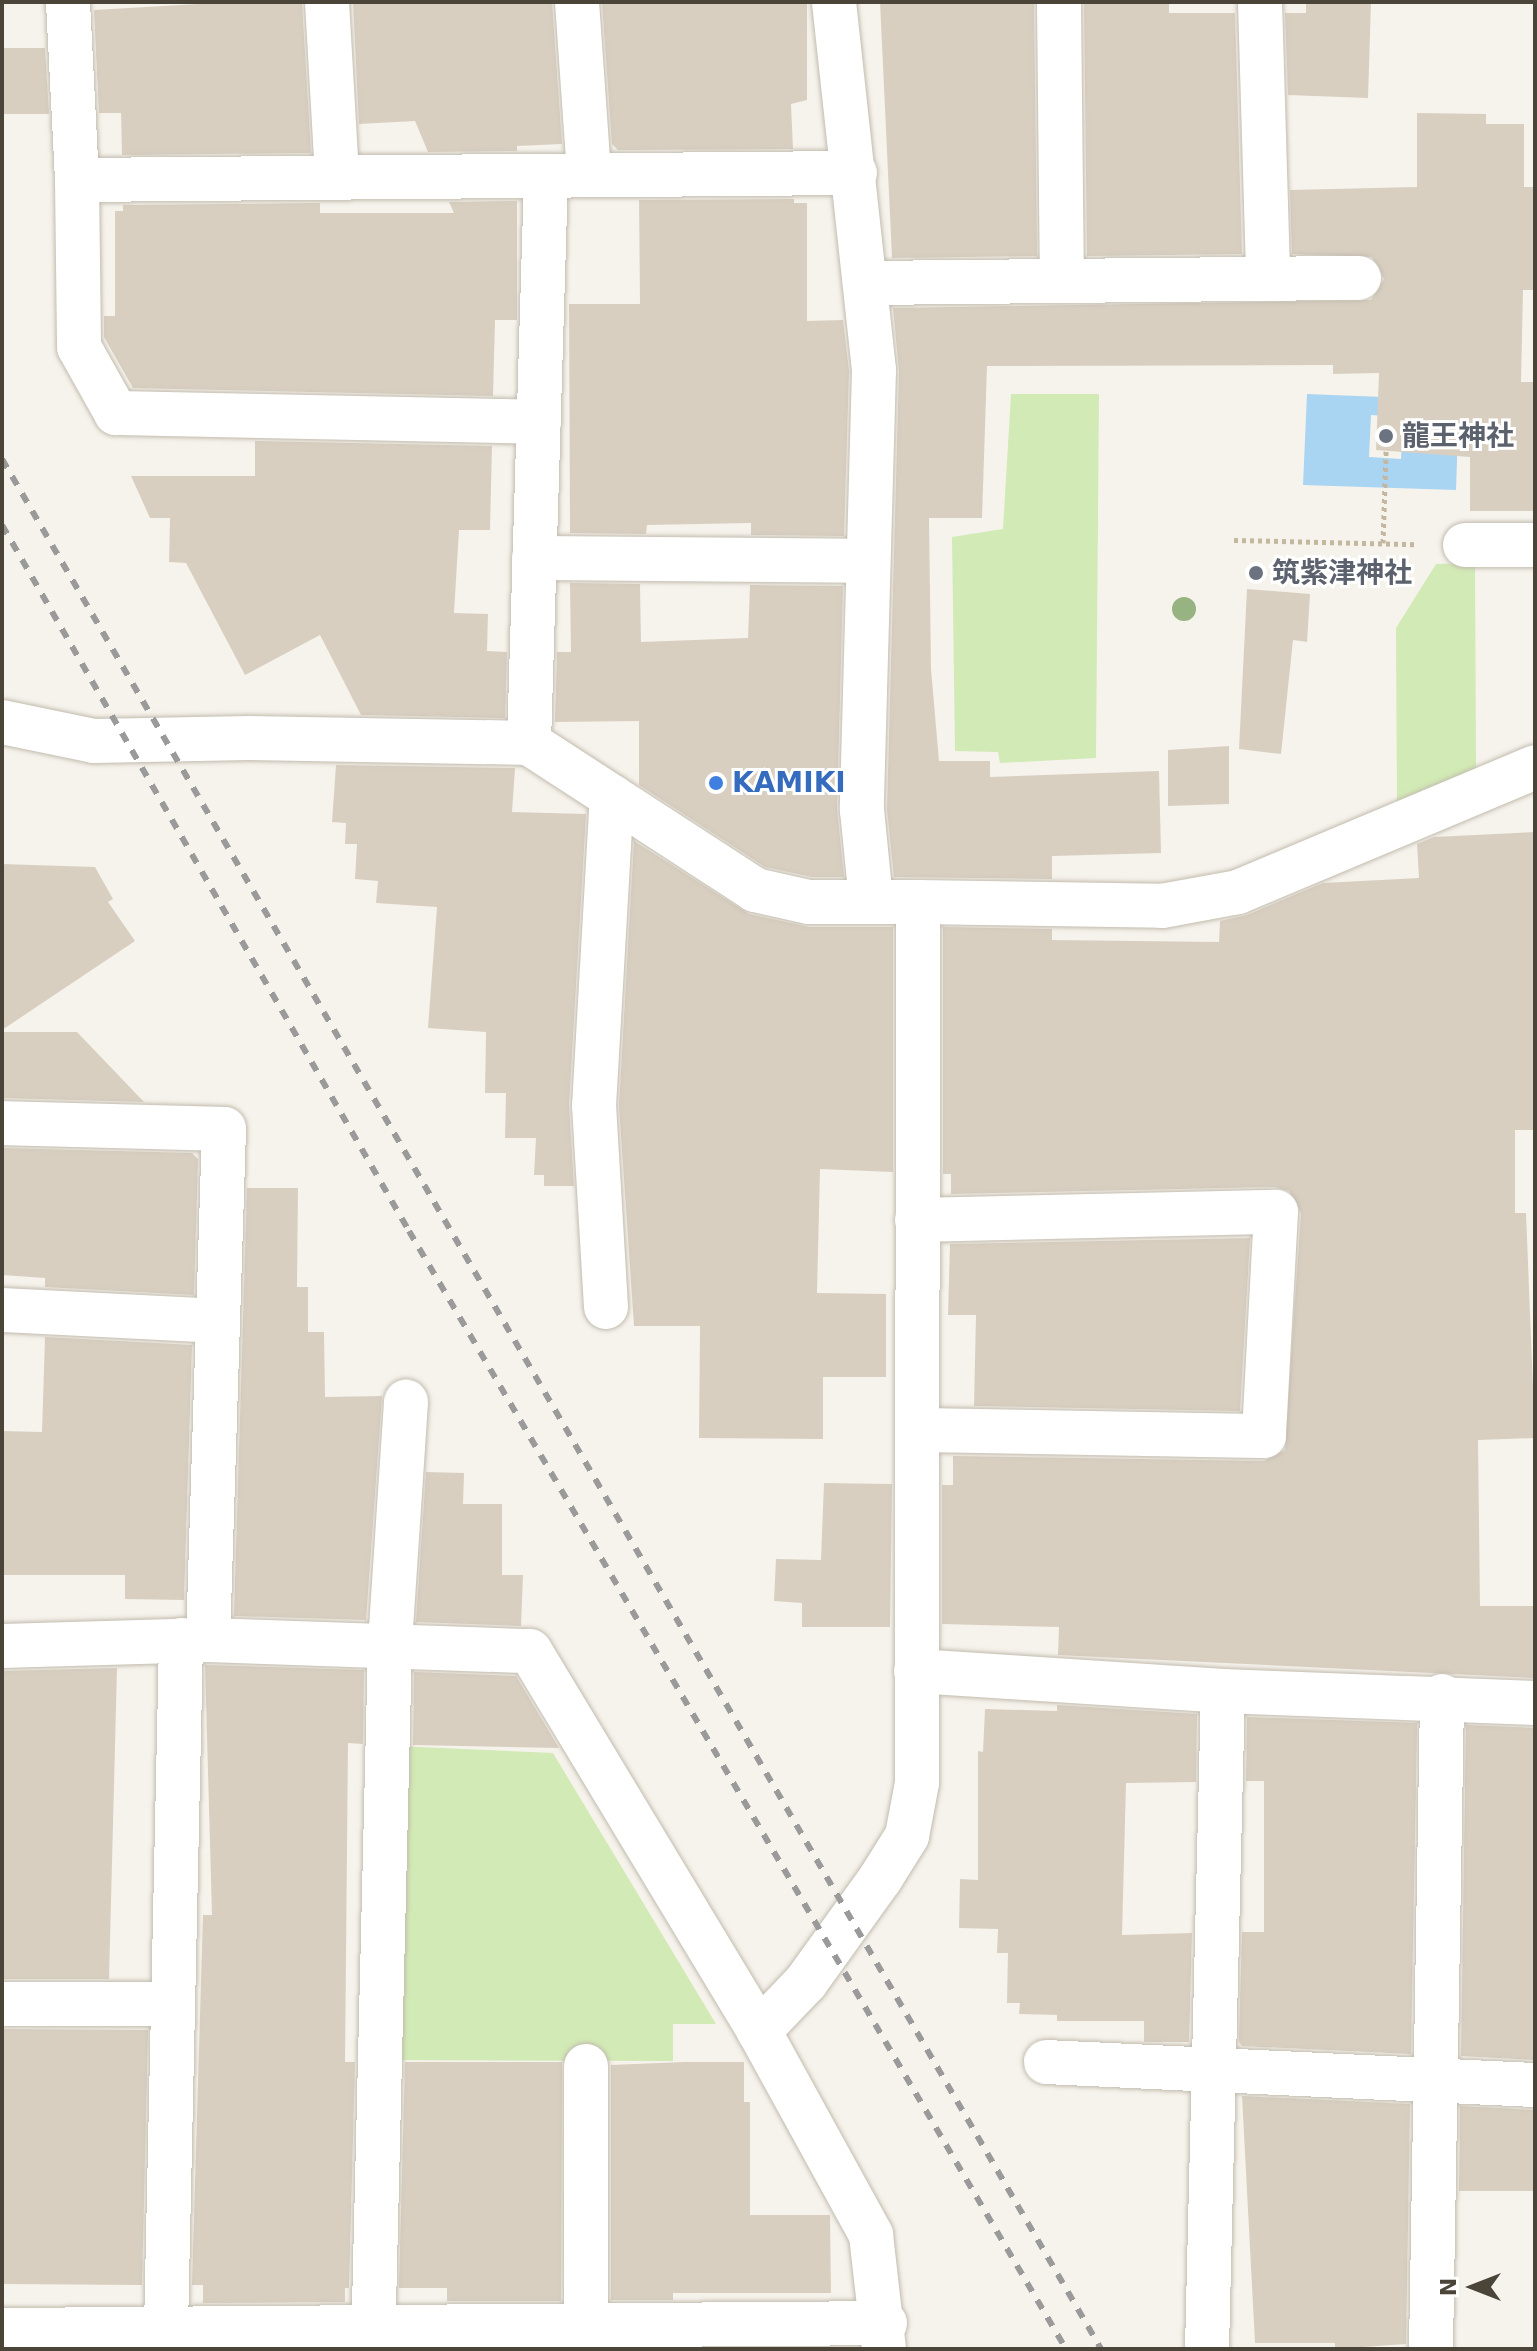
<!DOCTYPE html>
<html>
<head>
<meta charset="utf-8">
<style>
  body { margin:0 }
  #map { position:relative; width:1537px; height:2351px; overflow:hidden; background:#f6f3ec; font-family:"DejaVu Sans","Noto Sans JP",sans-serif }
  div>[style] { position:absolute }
  .green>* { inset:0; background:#d2eab5 }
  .water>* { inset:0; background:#a9d4f2 }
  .building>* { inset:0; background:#d8cfc1 }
  .path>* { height:5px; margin-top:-2.5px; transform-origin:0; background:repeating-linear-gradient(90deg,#c4b79f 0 4px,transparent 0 8px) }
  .roads { filter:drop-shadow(0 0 2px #c2bbae) drop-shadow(0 0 2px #c2bbae) }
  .minor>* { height:44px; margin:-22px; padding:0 22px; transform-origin:22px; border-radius:22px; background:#fff }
  .rail>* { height:6px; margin-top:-3px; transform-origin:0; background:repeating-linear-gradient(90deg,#9a9a9a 0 10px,transparent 0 20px) }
  .trees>* { width:24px; height:24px; margin:-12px; border-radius:50%; background:#97b381 }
  .dots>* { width:22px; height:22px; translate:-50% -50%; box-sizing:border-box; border:4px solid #fff; border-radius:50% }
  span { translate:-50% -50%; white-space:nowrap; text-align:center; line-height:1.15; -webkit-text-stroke:6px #fff; paint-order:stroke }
  .worship-label { font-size:28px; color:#5b616d; font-weight:700 }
  .left { translate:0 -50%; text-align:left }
  .shop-label { font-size:28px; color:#366cbe; font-weight:700 }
  .frame { position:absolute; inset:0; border:4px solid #4b4439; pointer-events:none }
  .north { position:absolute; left:1433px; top:2247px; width:80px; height:80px; -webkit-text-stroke:6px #fff; paint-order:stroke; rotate:270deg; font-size:22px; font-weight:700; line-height:32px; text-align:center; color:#4b4439 }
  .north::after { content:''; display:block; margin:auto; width:28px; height:36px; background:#4b4439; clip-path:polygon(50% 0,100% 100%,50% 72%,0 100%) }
</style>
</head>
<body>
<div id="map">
  <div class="green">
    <div style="clip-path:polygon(1011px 394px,1099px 394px,1096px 758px,1000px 763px,998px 752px,955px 751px,952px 537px,1003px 529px)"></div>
    <div style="clip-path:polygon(1475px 563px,1476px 769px,1397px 803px,1396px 628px,1436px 564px)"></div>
    <div style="clip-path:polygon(396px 1746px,553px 1753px,716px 2024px,673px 2024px,673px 2061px,389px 2060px)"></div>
  </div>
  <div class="water">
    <div style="clip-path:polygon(evenodd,1307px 394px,1459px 400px,1456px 490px,1303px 485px,1307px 394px,1371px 415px,1403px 417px,1401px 459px,1369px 457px,1371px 415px)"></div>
  </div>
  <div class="building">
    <div style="clip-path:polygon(353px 2px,552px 2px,562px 144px,517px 146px,517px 151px,428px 152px,415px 121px,359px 124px)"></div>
    <div style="clip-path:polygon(602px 2px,807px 2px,807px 100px,791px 104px,793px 149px,618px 150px,612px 144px)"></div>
    <div style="clip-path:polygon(880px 2px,1034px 2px,1037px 256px,892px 258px)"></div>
    <div style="clip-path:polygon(1306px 2px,1371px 2px,1368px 98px,1288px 95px,1285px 13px,1306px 13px)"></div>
    <div style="clip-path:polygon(215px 3px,302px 3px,311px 153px,122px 155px,121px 113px,99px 113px,94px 10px)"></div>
    <div style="clip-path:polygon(1084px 3px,1169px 4px,1169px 13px,1235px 13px,1242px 254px,1087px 256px)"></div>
    <div style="clip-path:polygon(2px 48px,45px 48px,49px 114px,2px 114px)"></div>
    <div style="clip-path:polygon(1417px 113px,1486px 114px,1486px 124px,1524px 124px,1524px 187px,1535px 187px,1535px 290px,1523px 290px,1521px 382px,1535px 382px,1535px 511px,1470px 511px,1470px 457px,1376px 450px,1379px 373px,1333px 374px,1333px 365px,987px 366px,982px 518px,929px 518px,931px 669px,939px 761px,990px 761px,990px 777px,1159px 771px,1161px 853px,1052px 856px,1052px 879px,894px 877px,887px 809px,899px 371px,893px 308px,1371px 300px,1384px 279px,1372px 257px,1292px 254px,1290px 190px,1417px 187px)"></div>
    <div style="clip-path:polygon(794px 199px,794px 203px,807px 203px,807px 321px,843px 320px,849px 371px,844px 536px,751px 535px,751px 523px,647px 525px,646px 534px,570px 533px,569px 304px,640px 304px,639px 200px)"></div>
    <div style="clip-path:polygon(517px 201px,517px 320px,495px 320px,493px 396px,133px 388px,104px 337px,104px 316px,115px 316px,115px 211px,123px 211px,123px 205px,320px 203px,320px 213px,454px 213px,449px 202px)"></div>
    <div style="clip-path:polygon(255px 441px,492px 446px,490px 530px,459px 530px,454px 613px,488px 614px,487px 651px,507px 652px,505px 718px,361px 715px,320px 635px,245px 675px,186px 563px,169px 562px,170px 518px,150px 518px,131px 476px,255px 476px)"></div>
    <div style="clip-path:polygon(570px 583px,640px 584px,641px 642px,748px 638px,750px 585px,843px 586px,837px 809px,844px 877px,812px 877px,765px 867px,639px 785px,639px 721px,555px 722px,557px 652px,571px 652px)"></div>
    <div style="clip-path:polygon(1247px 589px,1310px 594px,1307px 642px,1293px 640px,1281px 754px,1239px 749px)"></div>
    <div style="clip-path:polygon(1229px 746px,1229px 804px,1168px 806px,1168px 750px)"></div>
    <div style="clip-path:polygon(336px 765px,515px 768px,512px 812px,586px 814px,569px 1105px,574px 1186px,544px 1186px,544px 1175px,534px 1175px,536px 1138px,505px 1138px,506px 1093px,485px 1093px,486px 1032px,428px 1028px,437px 907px,376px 903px,378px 881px,355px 879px,357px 844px,345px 844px,346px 823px,332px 822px)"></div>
    <div style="clip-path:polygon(1535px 832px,1535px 1130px,1515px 1130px,1515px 1213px,1526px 1213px,1535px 1438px,1478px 1440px,1480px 1606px,1535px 1606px,1535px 1678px,1058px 1655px,1059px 1627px,942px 1624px,942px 1485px,953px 1485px,953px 1456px,1264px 1461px,1285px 1450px,1301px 1213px,1289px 1191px,1275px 1187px,951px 1194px,951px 1174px,943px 1174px,943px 927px,1052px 929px,1052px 940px,1219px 942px,1220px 921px,1247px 915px,1323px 883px,1419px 878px,1417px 844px,1434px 837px)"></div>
    <div style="clip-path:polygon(634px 841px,749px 914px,809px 927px,893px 927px,893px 1172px,820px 1169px,817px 1293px,886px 1294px,886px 1377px,823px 1377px,823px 1439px,699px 1438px,700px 1326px,634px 1326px,619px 1106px)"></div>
    <div style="clip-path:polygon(2px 864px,95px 867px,113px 899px,108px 902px,135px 941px,2px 1030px)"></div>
    <div style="clip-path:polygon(2px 1032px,77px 1032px,144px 1102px,2px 1098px)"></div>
    <div style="clip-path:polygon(2px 1148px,192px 1153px,198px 1159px,194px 1295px,45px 1287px,45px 1278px,2px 1275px)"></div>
    <div style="clip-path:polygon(247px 1188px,298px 1188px,297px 1287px,308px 1287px,308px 1332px,324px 1332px,325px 1397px,382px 1396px,366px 1620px,234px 1616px)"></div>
    <div style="clip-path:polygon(1250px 1238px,1240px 1411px,974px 1406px,976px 1315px,948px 1315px,950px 1244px)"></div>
    <div style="clip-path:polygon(45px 1337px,192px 1345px,184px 1600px,125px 1599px,125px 1575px,2px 1575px,2px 1431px,42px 1432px)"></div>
    <div style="clip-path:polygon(426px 1472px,464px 1473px,463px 1504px,502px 1504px,502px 1575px,523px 1575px,521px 1626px,416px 1622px)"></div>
    <div style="clip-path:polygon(824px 1483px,892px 1484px,890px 1627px,802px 1627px,802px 1603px,774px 1601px,776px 1559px,821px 1560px)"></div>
    <div style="clip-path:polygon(205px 1665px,364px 1670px,363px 1744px,348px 1743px,345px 2062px,355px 2062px,349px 2288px,345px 2288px,345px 2302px,203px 2303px,203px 2285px,192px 2285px,203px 1915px,212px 1915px)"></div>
    <div style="clip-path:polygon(117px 1668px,109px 1979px,2px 1979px,3px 1671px)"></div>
    <div style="clip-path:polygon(414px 1672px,516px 1676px,559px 1748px,413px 1745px)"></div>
    <div style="clip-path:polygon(1057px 1705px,1197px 1714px,1196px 1782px,1126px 1783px,1122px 1935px,1192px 1933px,1189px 2042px,1144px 2042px,1144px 2021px,1057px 2021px,1057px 2015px,1019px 2014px,1020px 2003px,1007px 2003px,1008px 1953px,997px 1953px,998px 1929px,959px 1928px,960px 1879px,978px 1880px,978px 1751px,983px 1752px,985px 1709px,1057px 1711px)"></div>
    <div style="clip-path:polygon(1247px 1717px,1417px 1723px,1411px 2054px,1242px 2046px,1239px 2042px,1242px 1932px,1264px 1932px,1264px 1781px,1246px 1781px)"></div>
    <div style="clip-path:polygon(1466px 1725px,1535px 1728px,1535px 2060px,1461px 2056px)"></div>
    <div style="clip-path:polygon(2px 2029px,148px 2030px,142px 2285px,2px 2284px)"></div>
    <div style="clip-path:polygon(405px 2062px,562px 2062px,561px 2301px,447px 2301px,447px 2288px,399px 2288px)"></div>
    <div style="clip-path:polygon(684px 2062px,744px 2062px,744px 2102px,750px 2102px,750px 2215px,830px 2215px,831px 2293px,673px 2293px,673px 2300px,611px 2300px,611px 2065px)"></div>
    <div style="clip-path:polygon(1242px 2096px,1410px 2104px,1406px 2344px,1335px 2349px,1335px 2343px,1255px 2343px)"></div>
    <div style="clip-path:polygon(1460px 2106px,1535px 2110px,1535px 2191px,1459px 2191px)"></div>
  </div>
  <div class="path">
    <div style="left:1234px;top:540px;width:182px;rotate:1.3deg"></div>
    <div style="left:1383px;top:543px;width:92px;rotate:-88.1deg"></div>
  </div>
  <div class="roads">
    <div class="minor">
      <div style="left:68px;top:2px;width:178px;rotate:87.1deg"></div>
      <div style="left:77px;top:180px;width:778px;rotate:-0.52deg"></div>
      <div style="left:327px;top:2px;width:175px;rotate:86.7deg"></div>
      <div style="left:577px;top:2px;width:173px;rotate:86deg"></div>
      <div style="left:834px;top:2px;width:370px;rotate:83.8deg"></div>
      <div style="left:874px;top:370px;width:440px;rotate:91.6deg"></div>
      <div style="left:862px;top:810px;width:90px;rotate:84.3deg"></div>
      <div style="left:1059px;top:2px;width:277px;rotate:89.4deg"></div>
      <div style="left:1260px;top:2px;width:276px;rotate:88.3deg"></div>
      <div style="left:77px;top:180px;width:167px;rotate:89.3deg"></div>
      <div style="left:79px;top:347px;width:76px;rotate:60.7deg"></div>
      <div style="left:116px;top:413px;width:423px;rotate:1.2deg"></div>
      <div style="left:867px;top:283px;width:492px;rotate:-0.6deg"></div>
      <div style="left:1465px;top:545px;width:70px"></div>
      <div style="left:534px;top:558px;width:332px;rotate:0.5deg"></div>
      <div style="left:2px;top:722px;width:94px;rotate:11.7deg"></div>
      <div style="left:94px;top:741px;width:155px;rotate:-1.1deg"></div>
      <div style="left:249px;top:738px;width:280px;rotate:1deg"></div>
      <div style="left:529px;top:743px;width:270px;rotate:33deg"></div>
      <div style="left:755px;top:890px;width:55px;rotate:12.5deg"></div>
      <div style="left:809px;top:902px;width:109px"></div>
      <div style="left:918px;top:902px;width:881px;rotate:90.07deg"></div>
      <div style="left:917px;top:1783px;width:54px;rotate:100.7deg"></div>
      <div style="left:907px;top:1836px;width:51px;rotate:122.1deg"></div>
      <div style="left:880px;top:1879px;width:127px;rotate:125.7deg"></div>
      <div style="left:806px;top:1982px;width:68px;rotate:133.8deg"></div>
      <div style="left:529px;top:743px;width:567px;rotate:-88.28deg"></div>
      <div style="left:918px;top:902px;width:244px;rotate:0.9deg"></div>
      <div style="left:1162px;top:906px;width:77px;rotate:-10.4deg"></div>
      <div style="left:1238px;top:892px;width:322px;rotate:-22.8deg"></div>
      <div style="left:2px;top:1123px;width:222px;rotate:1.5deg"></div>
      <div style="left:224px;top:1129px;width:511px;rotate:91.79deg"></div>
      <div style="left:917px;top:1220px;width:359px;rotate:-1.3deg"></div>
      <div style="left:1276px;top:1212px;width:224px;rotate:93.1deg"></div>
      <div style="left:1264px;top:1436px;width:347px;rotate:-179deg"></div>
      <div style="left:606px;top:1307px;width:201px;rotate:-93.4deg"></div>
      <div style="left:594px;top:1106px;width:310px;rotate:-86.7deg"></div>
      <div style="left:2px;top:1310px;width:216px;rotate:2.9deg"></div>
      <div style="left:2px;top:1646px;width:206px;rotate:-1.7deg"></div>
      <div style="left:208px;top:1640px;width:322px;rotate:2deg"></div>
      <div style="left:530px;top:1651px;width:444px;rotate:58.9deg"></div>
      <div style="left:759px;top:2031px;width:233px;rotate:61.2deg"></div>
      <div style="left:871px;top:2235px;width:115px;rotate:83.5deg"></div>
      <div style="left:916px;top:1671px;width:308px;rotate:3.7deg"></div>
      <div style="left:1223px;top:1691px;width:312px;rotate:2.2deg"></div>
      <div style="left:2px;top:2004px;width:171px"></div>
      <div style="left:1046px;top:2062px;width:490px;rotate:2.7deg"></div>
      <div style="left:586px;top:2066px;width:259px;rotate:90deg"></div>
      <div style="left:166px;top:2329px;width:689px;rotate:-88.75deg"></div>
      <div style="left:2px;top:2330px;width:883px;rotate:-0.45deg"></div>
      <div style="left:373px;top:2349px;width:706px;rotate:-88.62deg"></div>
      <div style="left:390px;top:1643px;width:242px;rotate:-86.2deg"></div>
      <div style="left:1207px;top:2349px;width:658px;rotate:-88.61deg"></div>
      <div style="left:1431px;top:2349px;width:653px;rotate:-89.03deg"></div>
    </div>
  </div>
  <div class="rail">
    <div style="left:2px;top:459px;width:2186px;rotate:59.82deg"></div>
    <div style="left:2px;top:525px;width:815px;rotate:60.04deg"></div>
    <div style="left:409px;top:1231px;width:1297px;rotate:59.56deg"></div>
  </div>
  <div class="trees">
    <div style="left:1184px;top:609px"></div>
  </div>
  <div class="dots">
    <div style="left:1386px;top:436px;background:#6b7280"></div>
    <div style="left:1256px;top:573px;background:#6b7280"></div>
    <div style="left:716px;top:783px;background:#3f7fe0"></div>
  </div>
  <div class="worship-label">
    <span class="left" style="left:1402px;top:436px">龍王神社</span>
    <span class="left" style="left:1272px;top:573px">筑紫津神社</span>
  </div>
  <div class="shop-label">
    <span class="left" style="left:732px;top:783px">KAMIKI</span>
  </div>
  <div class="frame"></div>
  <div class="north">N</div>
</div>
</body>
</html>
